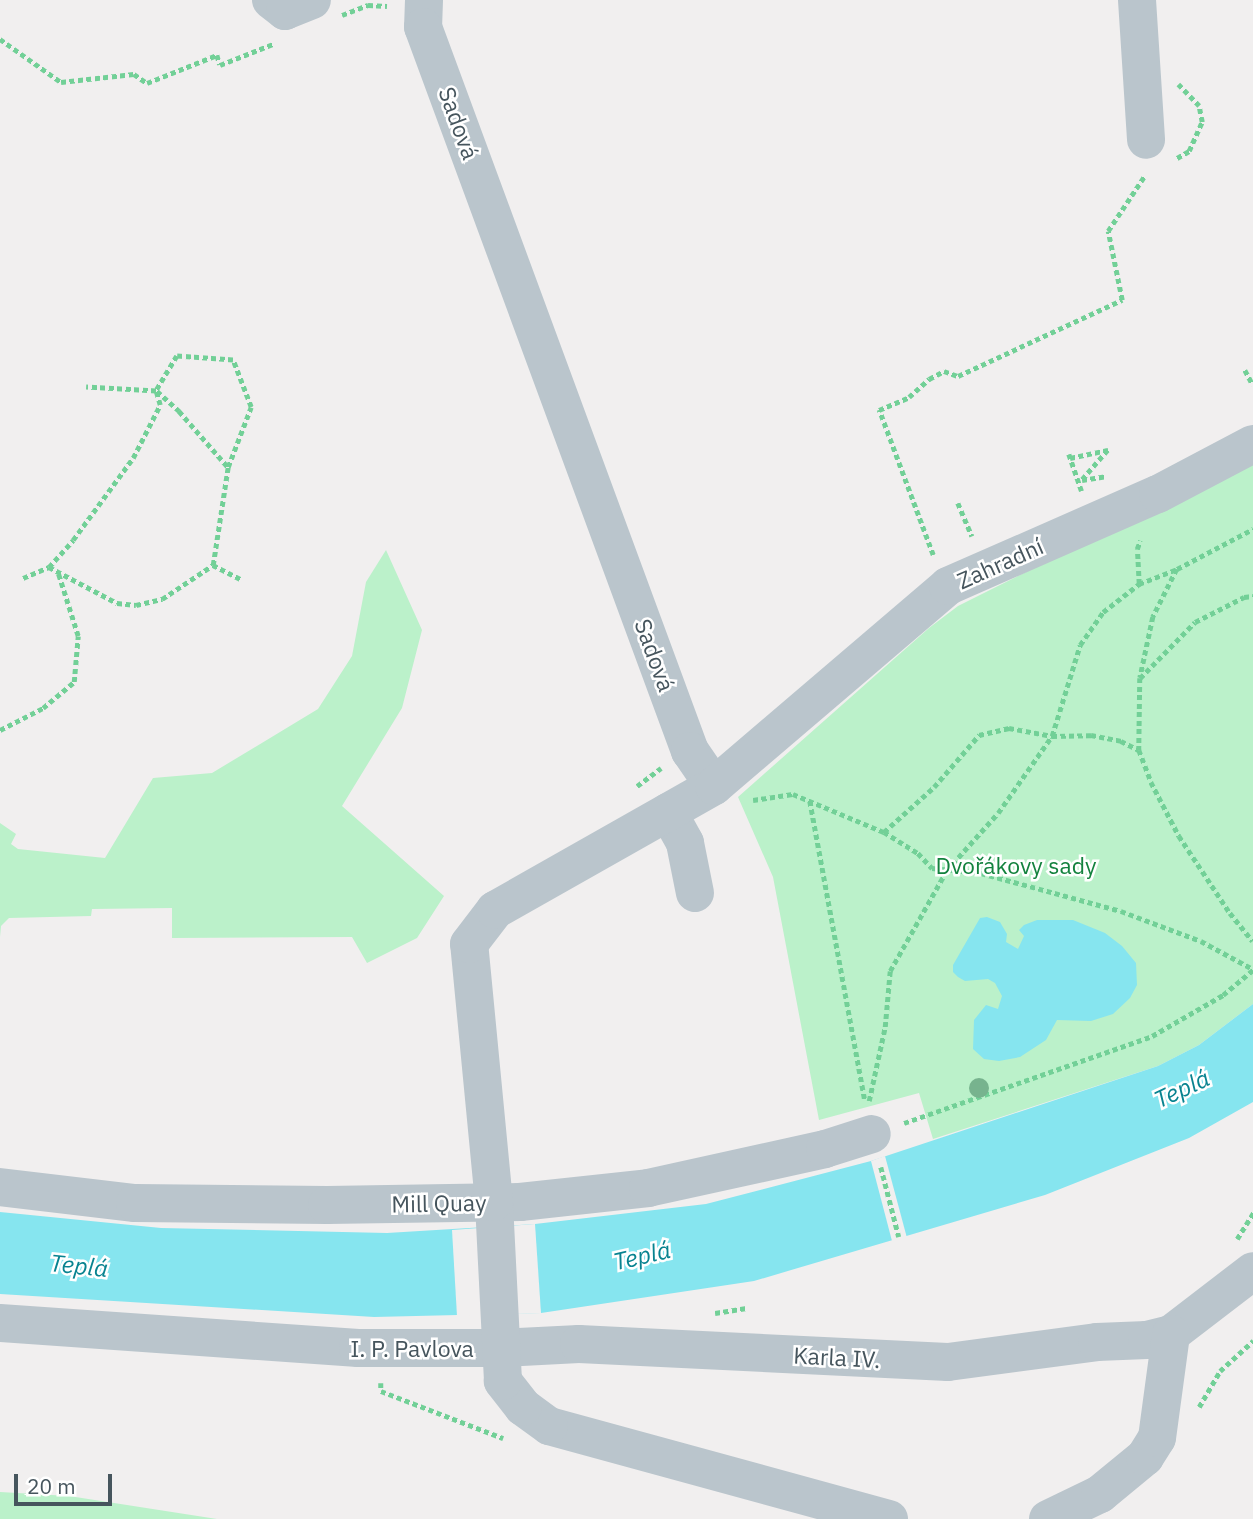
<!DOCTYPE html>
<html>
<head>
<meta charset="utf-8">
<style>
  body { margin:0 }
  #map { position:relative; width:1253px; height:1519px; overflow:hidden; background:#f1efef; font-family:"IBM Plex Sans",sans-serif }
  div>[style] { position:absolute }
  .green>* { inset:0; background:#bbf1ca }
  .water>* { inset:0; background:#86e5ef }
  .pier>* { inset:0; background:#f1efef }
  .path>* { height:4.5px; margin-top:-2.25px; transform-origin:0; background:repeating-linear-gradient(90deg,#72d097 0 5px,transparent 0 8.5px) }
  .minor>* { height:38px; margin:-19px; padding:0 19px; transform-origin:19px; border-radius:19px; background:#bac5cc }
  .trees>* { width:20px; height:20px; margin:-10px; border-radius:50%; background:#77b38e }
  span { translate:-50% -50%; white-space:nowrap; text-align:center; line-height:1.15; -webkit-text-stroke:5px #fff; paint-order:stroke }
  .street-label { font-size:23px; color:#46555d }
  .park-label { font-size:23px; color:#13823e }
  .water-label { font-size:24px; color:#088390; font-style:italic }
  .scale { position:absolute; left:14px; top:1474px; width:98px; height:32px; box-sizing:border-box; border:4px solid #46555d; border-top:0; padding-left:9px; font-size:21px; line-height:24px; white-space:nowrap; color:#46555d; -webkit-text-stroke:5px #fff; paint-order:stroke }
</style>
</head>
<body>
<div id="map">
  <div class="green">
    <div style="clip-path:polygon(1253px 458px,1253px 1004px,1199px 1045px,1158px 1066px,933px 1139px,919px 1093px,819px 1120px,773px 877px,738px 797px,929px 628px,958px 606px)"></div>
    <div style="clip-path:polygon(386px 550px,422px 630px,402px 708px,342px 806px,444px 896px,417px 938px,367px 963px,352px 937px,172px 938px,172px 908px,92px 909px,91px 916px,9px 918px,1px 926px,0 937px,0 823px,16px 834px,11px 844px,18px 849px,105px 858px,153px 778px,212px 773px,318px 709px,352px 656px,366px 582px)"></div>
    <div style="clip-path:polygon(0 1492px,69px 1496px,217px 1519px,0 1519px)"></div>
  </div>
  <div class="water">
    <div style="clip-path:polygon(987px 917px,1000px 922px,1007px 934px,1006px 942px,1018px 949px,1024px 936px,1019px 930px,1024px 925px,1037px 920px,1073px 920px,1105px 933px,1122px 946px,1136px 963px,1137px 985px,1130px 998px,1113px 1014px,1091px 1021px,1057px 1020px,1046px 1040px,1020px 1057px,999px 1061px,984px 1059px,973px 1049px,974px 1020px,986px 1005px,998px 1009px,1002px 996px,995px 983px,988px 979px,965px 981px,958px 977px,953px 972px,953px 965px,980px 918px)"></div>
    <div style="clip-path:polygon(1253px 1004px,1253px 1102px,1189px 1138px,1045px 1195px,754px 1281px,541px 1313px,374px 1317px,0 1294px,0 1212px,161px 1228px,387px 1233px,535px 1224px,706px 1204px,871px 1161px,1158px 1066px,1199px 1045px)"></div>
  </div>
  <div class="pier">
    <div style="clip-path:polygon(885px 1156px,907px 1238px,892px 1241px,871px 1161px)"></div>
    <div style="clip-path:polygon(535px 1224px,541px 1313px,457px 1316px,452px 1230px)"></div>
  </div>
  <div class="path">
    <div style="left:342px;top:15px;width:28px;rotate:-21deg"></div>
    <div style="left:368px;top:5px;width:19px;rotate:3deg"></div>
    <div style="left:0;top:39px;width:75px;rotate:35.2deg"></div>
    <div style="left:61px;top:82px;width:73px;rotate:-6.3deg"></div>
    <div style="left:134px;top:74px;width:16px;rotate:35deg"></div>
    <div style="left:147px;top:83px;width:75px;rotate:-21.8deg"></div>
    <div style="left:217px;top:55px;width:10px;rotate:73deg"></div>
    <div style="left:220px;top:65px;width:57px;rotate:-21.6deg"></div>
    <div style="left:1177px;top:158px;width:14px;rotate:-30deg"></div>
    <div style="left:1189px;top:151px;width:32px;rotate:-66deg"></div>
    <div style="left:1202px;top:122px;width:16px;rotate:-101deg"></div>
    <div style="left:1199px;top:106px;width:30px;rotate:-134deg"></div>
    <div style="left:1245px;top:370px;width:17px;rotate:62deg"></div>
    <div style="left:157px;top:391px;width:30px;rotate:42deg"></div>
    <div style="left:179px;top:411px;width:74px;rotate:48.8deg"></div>
    <div style="left:1069px;top:454px;width:39px;rotate:71deg"></div>
    <div style="left:1070px;top:458px;width:39px;rotate:-12deg"></div>
    <div style="left:1108px;top:450px;width:40px;rotate:131deg"></div>
    <div style="left:1082px;top:480px;width:24px;rotate:-9deg"></div>
    <div style="left:958px;top:503px;width:36px;rotate:67deg"></div>
    <div style="left:933px;top:555px;width:155px;rotate:-110.4deg"></div>
    <div style="left:879px;top:410px;width:33px;rotate:-23deg"></div>
    <div style="left:909px;top:397px;width:27px;rotate:-42deg"></div>
    <div style="left:929px;top:379px;width:17px;rotate:-28deg"></div>
    <div style="left:944px;top:371px;width:15px;rotate:20deg"></div>
    <div style="left:958px;top:376px;width:181px;rotate:-24.9deg"></div>
    <div style="left:1122px;top:300px;width:70px;rotate:-101.5deg"></div>
    <div style="left:1108px;top:231px;width:67px;rotate:-56.5deg"></div>
    <div style="left:213px;top:565px;width:33px;rotate:27deg"></div>
    <div style="left:49px;top:567px;width:36px;rotate:-48deg"></div>
    <div style="left:73px;top:540px;width:102px;rotate:-53.8deg"></div>
    <div style="left:133px;top:458px;width:59px;rotate:-63deg"></div>
    <div style="left:160px;top:405px;width:15px;rotate:-106deg"></div>
    <div style="left:1177px;top:569px;width:54px;rotate:116.6deg"></div>
    <div style="left:1153px;top:617px;width:62px;rotate:102deg"></div>
    <div style="left:1140px;top:678px;width:72px;rotate:90.8deg"></div>
    <div style="left:1139px;top:750px;width:34px;rotate:69deg"></div>
    <div style="left:1151px;top:782px;width:61px;rotate:62.6deg"></div>
    <div style="left:1179px;top:836px;width:92px;rotate:56.5deg"></div>
    <div style="left:1230px;top:913px;width:36px;rotate:51deg"></div>
    <div style="left:23px;top:578px;width:28px;rotate:-23deg"></div>
    <div style="left:49px;top:567px;width:77px;rotate:27.9deg"></div>
    <div style="left:117px;top:603px;width:19px;rotate:6deg"></div>
    <div style="left:136px;top:605px;width:27px;rotate:-13deg"></div>
    <div style="left:162px;top:599px;width:61px;rotate:-33.7deg"></div>
    <div style="left:213px;top:565px;width:99px;rotate:-81.3deg"></div>
    <div style="left:228px;top:467px;width:64px;rotate:-69deg"></div>
    <div style="left:251px;top:407px;width:50px;rotate:-111deg"></div>
    <div style="left:233px;top:360px;width:56px;rotate:-175.9deg"></div>
    <div style="left:177px;top:356px;width:41px;rotate:121deg"></div>
    <div style="left:156px;top:391px;width:70px;rotate:-176.7deg"></div>
    <div style="left:1139px;top:584px;width:35px;rotate:-93deg"></div>
    <div style="left:1137px;top:549px;width:9px;rotate:-69deg"></div>
    <div style="left:1140px;top:678px;width:78px;rotate:-45.5deg"></div>
    <div style="left:1195px;top:622px;width:55px;rotate:-27deg"></div>
    <div style="left:1244px;top:597px;width:9px;rotate:-6deg"></div>
    <div style="left:0;top:730px;width:48px;rotate:-27.1deg"></div>
    <div style="left:43px;top:708px;width:40px;rotate:-40deg"></div>
    <div style="left:74px;top:682px;width:46px;rotate:-85deg"></div>
    <div style="left:78px;top:636px;width:66px;rotate:-107.6deg"></div>
    <div style="left:637px;top:786px;width:30px;rotate:-37deg"></div>
    <div style="left:753px;top:800px;width:40px;rotate:-8.5deg"></div>
    <div style="left:793px;top:794px;width:99px;rotate:22.7deg"></div>
    <div style="left:884px;top:832px;width:40px;rotate:32deg"></div>
    <div style="left:918px;top:853px;width:21px;rotate:47deg"></div>
    <div style="left:932px;top:868px;width:49px;rotate:5.8deg"></div>
    <div style="left:981px;top:873px;width:145px;rotate:15.2deg"></div>
    <div style="left:1121px;top:911px;width:85px;rotate:20.6deg"></div>
    <div style="left:1201px;top:941px;width:59px;rotate:28.3deg"></div>
    <div style="left:810px;top:801px;width:304px;rotate:79.6deg"></div>
    <div style="left:884px;top:832px;width:67px;rotate:-42deg"></div>
    <div style="left:934px;top:787px;width:69px;rotate:-49.1deg"></div>
    <div style="left:979px;top:735px;width:31px;rotate:-13deg"></div>
    <div style="left:1009px;top:728px;width:44px;rotate:10.5deg"></div>
    <div style="left:1052px;top:736px;width:39px;rotate:-1deg"></div>
    <div style="left:1091px;top:735px;width:31px;rotate:11deg"></div>
    <div style="left:1121px;top:741px;width:20px;rotate:27deg"></div>
    <div style="left:869px;top:1101px;width:76px;rotate:-77.8deg"></div>
    <div style="left:885px;top:1027px;width:56px;rotate:-84.9deg"></div>
    <div style="left:890px;top:971px;width:116px;rotate:-60.6deg"></div>
    <div style="left:947px;top:870px;width:76px;rotate:-48.2deg"></div>
    <div style="left:998px;top:813px;width:94px;rotate:-55deg"></div>
    <div style="left:1052px;top:736px;width:95px;rotate:-72.9deg"></div>
    <div style="left:1080px;top:645px;width:40px;rotate:-55.1deg"></div>
    <div style="left:1103px;top:612px;width:46px;rotate:-37.9deg"></div>
    <div style="left:1139px;top:584px;width:41px;rotate:-21.5deg"></div>
    <div style="left:1177px;top:569px;width:86px;rotate:-27.8deg"></div>
    <div style="left:904px;top:1123px;width:263px;rotate:-19.3deg"></div>
    <div style="left:1152px;top:1036px;width:82px;rotate:-30deg"></div>
    <div style="left:1223px;top:995px;width:39px;rotate:-40deg"></div>
    <div style="left:881px;top:1167px;width:72px;rotate:75.6deg"></div>
    <div style="left:1237px;top:1239px;width:31px;rotate:-58deg"></div>
    <div style="left:715px;top:1313px;width:32px;rotate:-9deg"></div>
    <div style="left:381px;top:1383px;width:8px;rotate:90deg"></div>
    <div style="left:381px;top:1391px;width:131px;rotate:21.1deg"></div>
    <div style="left:1199px;top:1407px;width:42px;rotate:-59.7deg"></div>
    <div style="left:1220px;top:1371px;width:45px;rotate:-42.3deg"></div>
  </div>
  <div class="minor">
    <div style="left:271px;top:0;width:18px;rotate:38deg"></div>
    <div style="left:285px;top:11px;width:29px;rotate:-22deg"></div>
    <div style="left:424px;top:0;width:27px;rotate:92deg"></div>
    <div style="left:423px;top:27px;width:772px;rotate:69.76deg"></div>
    <div style="left:690px;top:751px;width:42px;rotate:55.6deg"></div>
    <div style="left:1137px;top:0;width:140px;rotate:86.3deg"></div>
    <div style="left:668px;top:812px;width:35px;rotate:61deg"></div>
    <div style="left:685px;top:843px;width:51px;rotate:78.7deg"></div>
    <div style="left:0;top:1187px;width:136px;rotate:6.8deg"></div>
    <div style="left:135px;top:1203px;width:192px;rotate:0.6deg"></div>
    <div style="left:327px;top:1205px;width:193px;rotate:-0.9deg"></div>
    <div style="left:520px;top:1202px;width:129px;rotate:-6.2deg"></div>
    <div style="left:648px;top:1188px;width:181px;rotate:-12.4deg"></div>
    <div style="left:825px;top:1149px;width:49px;rotate:-17.7deg"></div>
    <div style="left:0;top:1323px;width:359px;rotate:4deg"></div>
    <div style="left:358px;top:1348px;width:143px"></div>
    <div style="left:501px;top:1348px;width:78px;rotate:-2.9deg"></div>
    <div style="left:579px;top:1344px;width:369px;rotate:2.8deg"></div>
    <div style="left:948px;top:1362px;width:150px;rotate:-7.6deg"></div>
    <div style="left:1097px;top:1342px;width:50px;rotate:-2.3deg"></div>
    <div style="left:1147px;top:1340px;width:25px;rotate:-14deg"></div>
    <div style="left:1171px;top:1334px;width:103px;rotate:-37.5deg"></div>
    <div style="left:889px;top:1519px;width:352px;rotate:-164.7deg"></div>
    <div style="left:549px;top:1426px;width:32px;rotate:-144deg"></div>
    <div style="left:523px;top:1407px;width:33px;rotate:-128deg"></div>
    <div style="left:503px;top:1381px;width:179px;rotate:-92.9deg"></div>
    <div style="left:494px;top:1202px;width:259px;rotate:-95.5deg"></div>
    <div style="left:469px;top:944px;width:43px;rotate:-52.6deg"></div>
    <div style="left:495px;top:910px;width:252px;rotate:-29.5deg"></div>
    <div style="left:714px;top:786px;width:308px;rotate:-40.5deg"></div>
    <div style="left:948px;top:586px;width:229px;rotate:-23.7deg"></div>
    <div style="left:1158px;top:494px;width:107px;rotate:-27.8deg"></div>
    <div style="left:1048px;top:1519px;width:58px;rotate:-25.7deg"></div>
    <div style="left:1100px;top:1494px;width:58px;rotate:-39.4deg"></div>
    <div style="left:1145px;top:1457px;width:22px;rotate:-58deg"></div>
    <div style="left:1157px;top:1438px;width:105px;rotate:-82.3deg"></div>
  </div>
  <div class="trees">
    <div style="left:979px;top:1088px"></div>
  </div>
  <div class="street-label">
    <span style="left:459px;top:123px;rotate:70deg">Sadová</span>
    <span style="left:1000px;top:563px;rotate:-24deg">Zahradní</span>
    <span style="left:655px;top:655px;rotate:70deg">Sadová</span>
    <span style="left:439px;top:1203px;rotate:-1deg">Mill Quay</span>
    <span style="left:412px;top:1348px">I. P. Pavlova</span>
    <span style="left:837px;top:1357px;rotate:3deg">Karla IV.</span>
  </div>
  <div class="park-label">
    <span style="left:1016px;top:865px">Dvořákovy sady</span>
  </div>
  <div class="water-label">
    <span style="left:1182px;top:1089px;rotate:-25deg">Teplá</span>
    <span style="left:642px;top:1256px;rotate:-13deg">Teplá</span>
    <span style="left:79px;top:1266px;rotate:6deg">Teplá</span>
  </div>
  <div class="scale">20 m</div>
</div>
</body>
</html>
